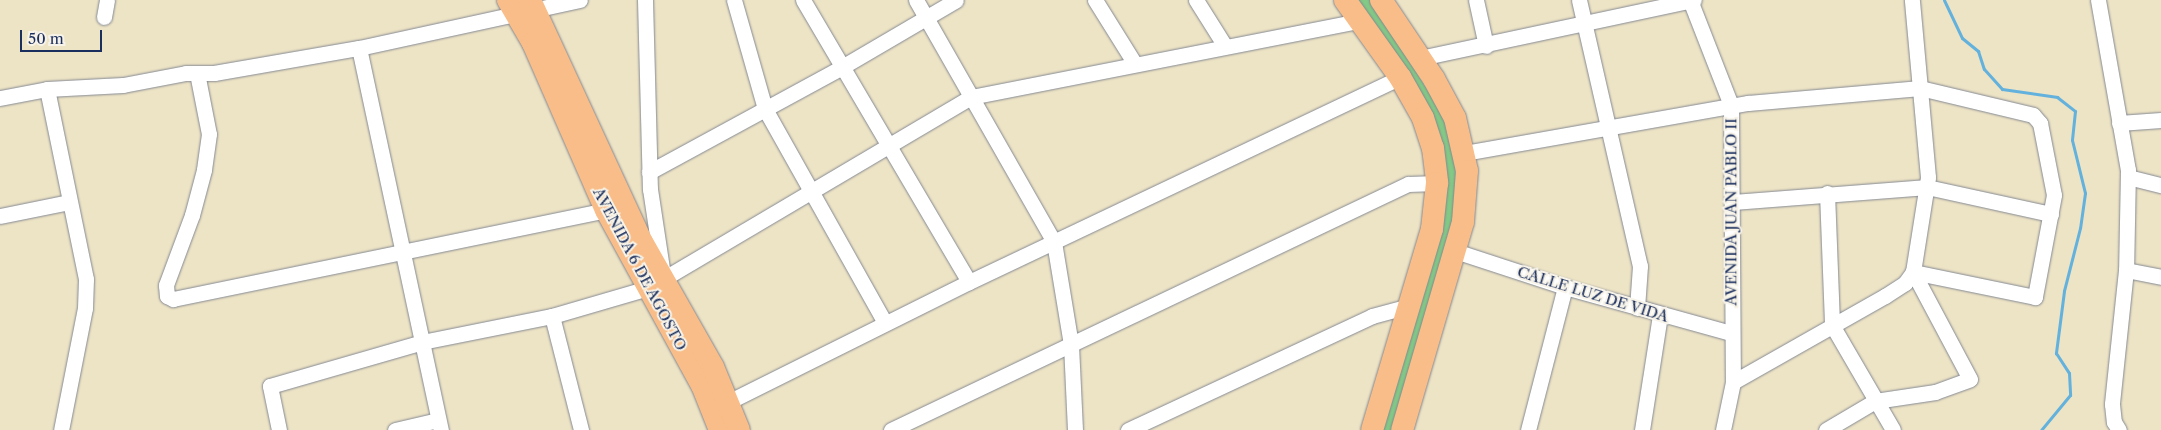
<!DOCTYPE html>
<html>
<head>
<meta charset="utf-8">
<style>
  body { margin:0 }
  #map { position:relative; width:2161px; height:430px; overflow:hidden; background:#ede3c5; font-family:"Libre Caslon Text",serif }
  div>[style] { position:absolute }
  .green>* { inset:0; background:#83ca85 }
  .stream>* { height:3px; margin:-1.5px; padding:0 1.5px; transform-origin:1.5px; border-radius:1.5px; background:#63b1dd }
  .roads { filter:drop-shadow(0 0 1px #848992) drop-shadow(0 0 1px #848992) }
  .minor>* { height:15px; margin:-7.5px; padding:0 7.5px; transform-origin:7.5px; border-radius:7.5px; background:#fff }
  .highway>* { height:22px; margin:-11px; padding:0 11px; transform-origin:11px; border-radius:11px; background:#f8bd88 }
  span { translate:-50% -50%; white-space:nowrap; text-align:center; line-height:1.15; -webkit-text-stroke:4px #f7f3e8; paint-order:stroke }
  .street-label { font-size:15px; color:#1b2f5e }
  .scale { position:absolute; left:20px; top:30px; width:82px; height:22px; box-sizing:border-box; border:2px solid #1b2f5e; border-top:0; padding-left:6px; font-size:15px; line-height:18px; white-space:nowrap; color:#1b2f5e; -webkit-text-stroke:4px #f7f3e8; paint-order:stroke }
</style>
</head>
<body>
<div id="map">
  <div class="green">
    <div style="clip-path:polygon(1354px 0,1370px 0,1439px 108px,1451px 136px,1459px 196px,1393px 430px,1380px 430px,1444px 178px)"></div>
  </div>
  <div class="stream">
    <div style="left:1944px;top:0;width:42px;rotate:64.7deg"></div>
    <div style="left:1962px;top:38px;width:21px;rotate:39deg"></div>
    <div style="left:1978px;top:51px;width:19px;rotate:72deg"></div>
    <div style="left:1984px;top:69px;width:27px;rotate:48deg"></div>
    <div style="left:2002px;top:89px;width:56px;rotate:8.3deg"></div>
    <div style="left:2057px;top:97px;width:23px;rotate:38deg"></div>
    <div style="left:2075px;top:111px;width:29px;rotate:96deg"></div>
    <div style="left:2072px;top:140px;width:55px;rotate:76.2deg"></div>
    <div style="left:2085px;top:193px;width:35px;rotate:98deg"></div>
    <div style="left:2080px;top:228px;width:65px;rotate:104.3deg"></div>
    <div style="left:2064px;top:291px;width:63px;rotate:97.4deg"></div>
    <div style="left:2056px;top:353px;width:24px;rotate:57deg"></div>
    <div style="left:2069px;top:373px;width:22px;rotate:87deg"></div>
    <div style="left:2070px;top:395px;width:45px;rotate:129.6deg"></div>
  </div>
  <div class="roads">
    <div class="minor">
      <div style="left:645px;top:0;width:189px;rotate:88.5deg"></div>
      <div style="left:650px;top:189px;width:80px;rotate:81.4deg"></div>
      <div style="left:734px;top:0;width:113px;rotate:74.1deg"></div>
      <div style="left:765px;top:109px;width:245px;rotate:60.7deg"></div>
      <div style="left:803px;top:0;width:327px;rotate:59.5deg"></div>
      <div style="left:916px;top:0;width:279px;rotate:60.3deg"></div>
      <div style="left:1054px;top:242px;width:104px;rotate:80.6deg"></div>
      <div style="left:1071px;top:345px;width:85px;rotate:87.3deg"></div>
      <div style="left:1095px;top:0;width:75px;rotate:58deg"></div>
      <div style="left:1196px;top:0;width:54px;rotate:57.8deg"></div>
      <div style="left:1476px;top:0;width:47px;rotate:77.7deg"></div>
      <div style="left:1579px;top:0;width:273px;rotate:77.1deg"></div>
      <div style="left:1640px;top:266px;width:42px;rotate:94.1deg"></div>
      <div style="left:1690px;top:0;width:113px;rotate:68.7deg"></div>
      <div style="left:1731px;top:105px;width:277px;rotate:89.6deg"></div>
      <div style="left:1733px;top:382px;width:49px;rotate:101.8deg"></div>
      <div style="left:2098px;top:0;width:173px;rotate:80deg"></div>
      <div style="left:2128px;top:170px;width:100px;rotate:91.1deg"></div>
      <div style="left:2126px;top:270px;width:135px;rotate:96deg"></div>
      <div style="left:2112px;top:404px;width:18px;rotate:84deg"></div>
      <div style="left:2114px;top:422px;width:9px;rotate:58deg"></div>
      <div style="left:104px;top:17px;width:17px;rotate:-80deg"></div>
      <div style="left:359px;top:48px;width:391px;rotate:77.9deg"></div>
      <div style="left:1420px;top:58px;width:280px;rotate:-12deg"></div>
      <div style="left:197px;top:73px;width:62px;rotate:78.9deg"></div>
      <div style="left:209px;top:134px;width:36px;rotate:98deg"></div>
      <div style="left:204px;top:170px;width:47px;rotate:104.9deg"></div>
      <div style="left:192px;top:215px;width:75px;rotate:110.4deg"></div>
      <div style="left:166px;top:285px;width:11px;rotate:85deg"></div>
      <div style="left:167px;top:296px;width:7px;rotate:27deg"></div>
      <div style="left:173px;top:299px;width:442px;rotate:-11.6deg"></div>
      <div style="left:47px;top:89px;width:194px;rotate:78.4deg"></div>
      <div style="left:86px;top:279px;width:29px;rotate:92deg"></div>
      <div style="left:85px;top:308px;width:124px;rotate:101.1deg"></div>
      <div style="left:0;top:98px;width:48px;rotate:-10.8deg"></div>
      <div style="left:47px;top:89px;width:76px;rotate:-3deg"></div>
      <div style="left:123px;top:85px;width:64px;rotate:-10.8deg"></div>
      <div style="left:186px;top:73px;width:28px"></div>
      <div style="left:214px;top:73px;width:147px;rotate:-9.8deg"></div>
      <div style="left:359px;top:48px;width:226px;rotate:-12.3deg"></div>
      <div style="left:2119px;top:123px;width:42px;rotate:-4.1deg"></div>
      <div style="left:1464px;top:153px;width:288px;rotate:-10deg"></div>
      <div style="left:1748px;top:103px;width:173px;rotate:-5deg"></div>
      <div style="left:1920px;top:88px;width:116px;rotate:13.4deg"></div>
      <div style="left:2033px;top:115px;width:11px;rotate:49deg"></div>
      <div style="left:2040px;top:123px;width:73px;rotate:79deg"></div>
      <div style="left:2054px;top:195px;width:104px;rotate:100.6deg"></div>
      <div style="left:2035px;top:297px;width:125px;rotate:-168.4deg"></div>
      <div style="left:649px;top:172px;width:220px;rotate:-28.5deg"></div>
      <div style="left:842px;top:67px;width:132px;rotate:-30.4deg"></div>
      <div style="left:2128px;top:177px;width:34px;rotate:14deg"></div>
      <div style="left:1827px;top:193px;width:132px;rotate:87.8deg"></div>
      <div style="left:1832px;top:325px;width:121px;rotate:59.8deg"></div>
      <div style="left:1733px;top:202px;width:195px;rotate:-4.4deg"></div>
      <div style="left:1927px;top:187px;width:127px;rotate:12.3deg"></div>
      <div style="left:0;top:216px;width:70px;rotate:-11.5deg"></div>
      <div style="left:1455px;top:251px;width:116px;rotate:18.1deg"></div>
      <div style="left:1565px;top:287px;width:172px;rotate:15.5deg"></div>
      <div style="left:2126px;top:270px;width:36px;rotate:11deg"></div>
      <div style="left:552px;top:316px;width:118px;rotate:75.7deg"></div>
      <div style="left:1733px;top:382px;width:175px;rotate:-29.5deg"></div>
      <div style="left:1885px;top:296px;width:24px;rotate:-33deg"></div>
      <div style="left:1905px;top:283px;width:14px;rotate:-54deg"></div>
      <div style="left:1913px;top:272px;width:96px;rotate:-81deg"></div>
      <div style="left:1928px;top:177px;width:178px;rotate:-95.2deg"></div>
      <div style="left:720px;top:406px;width:278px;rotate:-26.5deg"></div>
      <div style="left:969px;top:282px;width:477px;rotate:-25.4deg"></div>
      <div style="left:279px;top:430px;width:45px;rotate:-101.6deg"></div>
      <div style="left:270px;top:386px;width:158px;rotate:-16.1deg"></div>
      <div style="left:422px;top:342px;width:133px;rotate:-11.3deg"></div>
      <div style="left:552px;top:316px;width:100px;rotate:-16.3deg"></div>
      <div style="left:648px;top:288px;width:375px;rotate:-30.6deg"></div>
      <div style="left:971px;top:97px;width:396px;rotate:-11.1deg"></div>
      <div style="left:395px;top:430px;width:44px;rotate:-13.1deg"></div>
      <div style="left:891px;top:430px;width:573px;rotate:-25.45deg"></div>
      <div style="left:1408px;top:184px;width:29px;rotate:-2deg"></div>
      <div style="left:1128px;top:430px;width:269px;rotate:-25deg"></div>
      <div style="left:1372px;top:316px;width:38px;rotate:-15deg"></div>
      <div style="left:1528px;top:430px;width:148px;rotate:-75.5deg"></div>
      <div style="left:1642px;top:430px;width:116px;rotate:-81.1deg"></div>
      <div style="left:1826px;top:430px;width:57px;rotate:-30.6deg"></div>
      <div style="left:1875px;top:401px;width:61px;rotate:-8.5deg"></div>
      <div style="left:1935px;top:392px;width:37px;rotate:-20deg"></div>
      <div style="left:1970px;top:379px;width:121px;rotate:-118deg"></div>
    </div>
    <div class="highway">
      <div style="left:508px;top:0;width:50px;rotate:59.8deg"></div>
      <div style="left:533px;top:43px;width:182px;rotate:66.4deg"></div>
      <div style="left:606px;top:210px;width:200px;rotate:61.3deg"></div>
      <div style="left:702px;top:385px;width:48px;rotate:68.2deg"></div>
      <div style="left:530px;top:0;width:267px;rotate:65.2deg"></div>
      <div style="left:642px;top:242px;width:144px;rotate:60.4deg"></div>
      <div style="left:713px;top:367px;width:68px;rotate:67.6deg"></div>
      <div style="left:1345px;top:0;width:95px;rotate:54.5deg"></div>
      <div style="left:1400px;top:77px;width:47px;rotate:60.7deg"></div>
      <div style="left:1423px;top:118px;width:32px;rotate:72deg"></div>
      <div style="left:1433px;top:148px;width:35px;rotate:83deg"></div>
      <div style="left:1437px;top:183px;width:46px;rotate:96.2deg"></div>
      <div style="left:1432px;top:229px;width:210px;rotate:106.6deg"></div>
      <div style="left:1381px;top:0;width:95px;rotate:56.1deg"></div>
      <div style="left:1434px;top:79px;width:44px;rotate:61.7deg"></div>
      <div style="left:1455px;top:118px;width:54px;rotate:77.2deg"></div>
      <div style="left:1467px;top:171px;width:51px;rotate:94.5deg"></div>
      <div style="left:1463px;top:222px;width:217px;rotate:106.3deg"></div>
    </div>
  </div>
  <div class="street-label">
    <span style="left:1731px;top:212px;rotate:-90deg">AVENIDA JUAN PABLO II</span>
    <span style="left:640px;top:269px;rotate:62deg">AVENIDA 6 DE AGOSTO</span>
    <span style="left:1593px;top:294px;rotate:17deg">CALLE LUZ DE VIDA</span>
  </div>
  <div class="scale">50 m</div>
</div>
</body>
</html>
